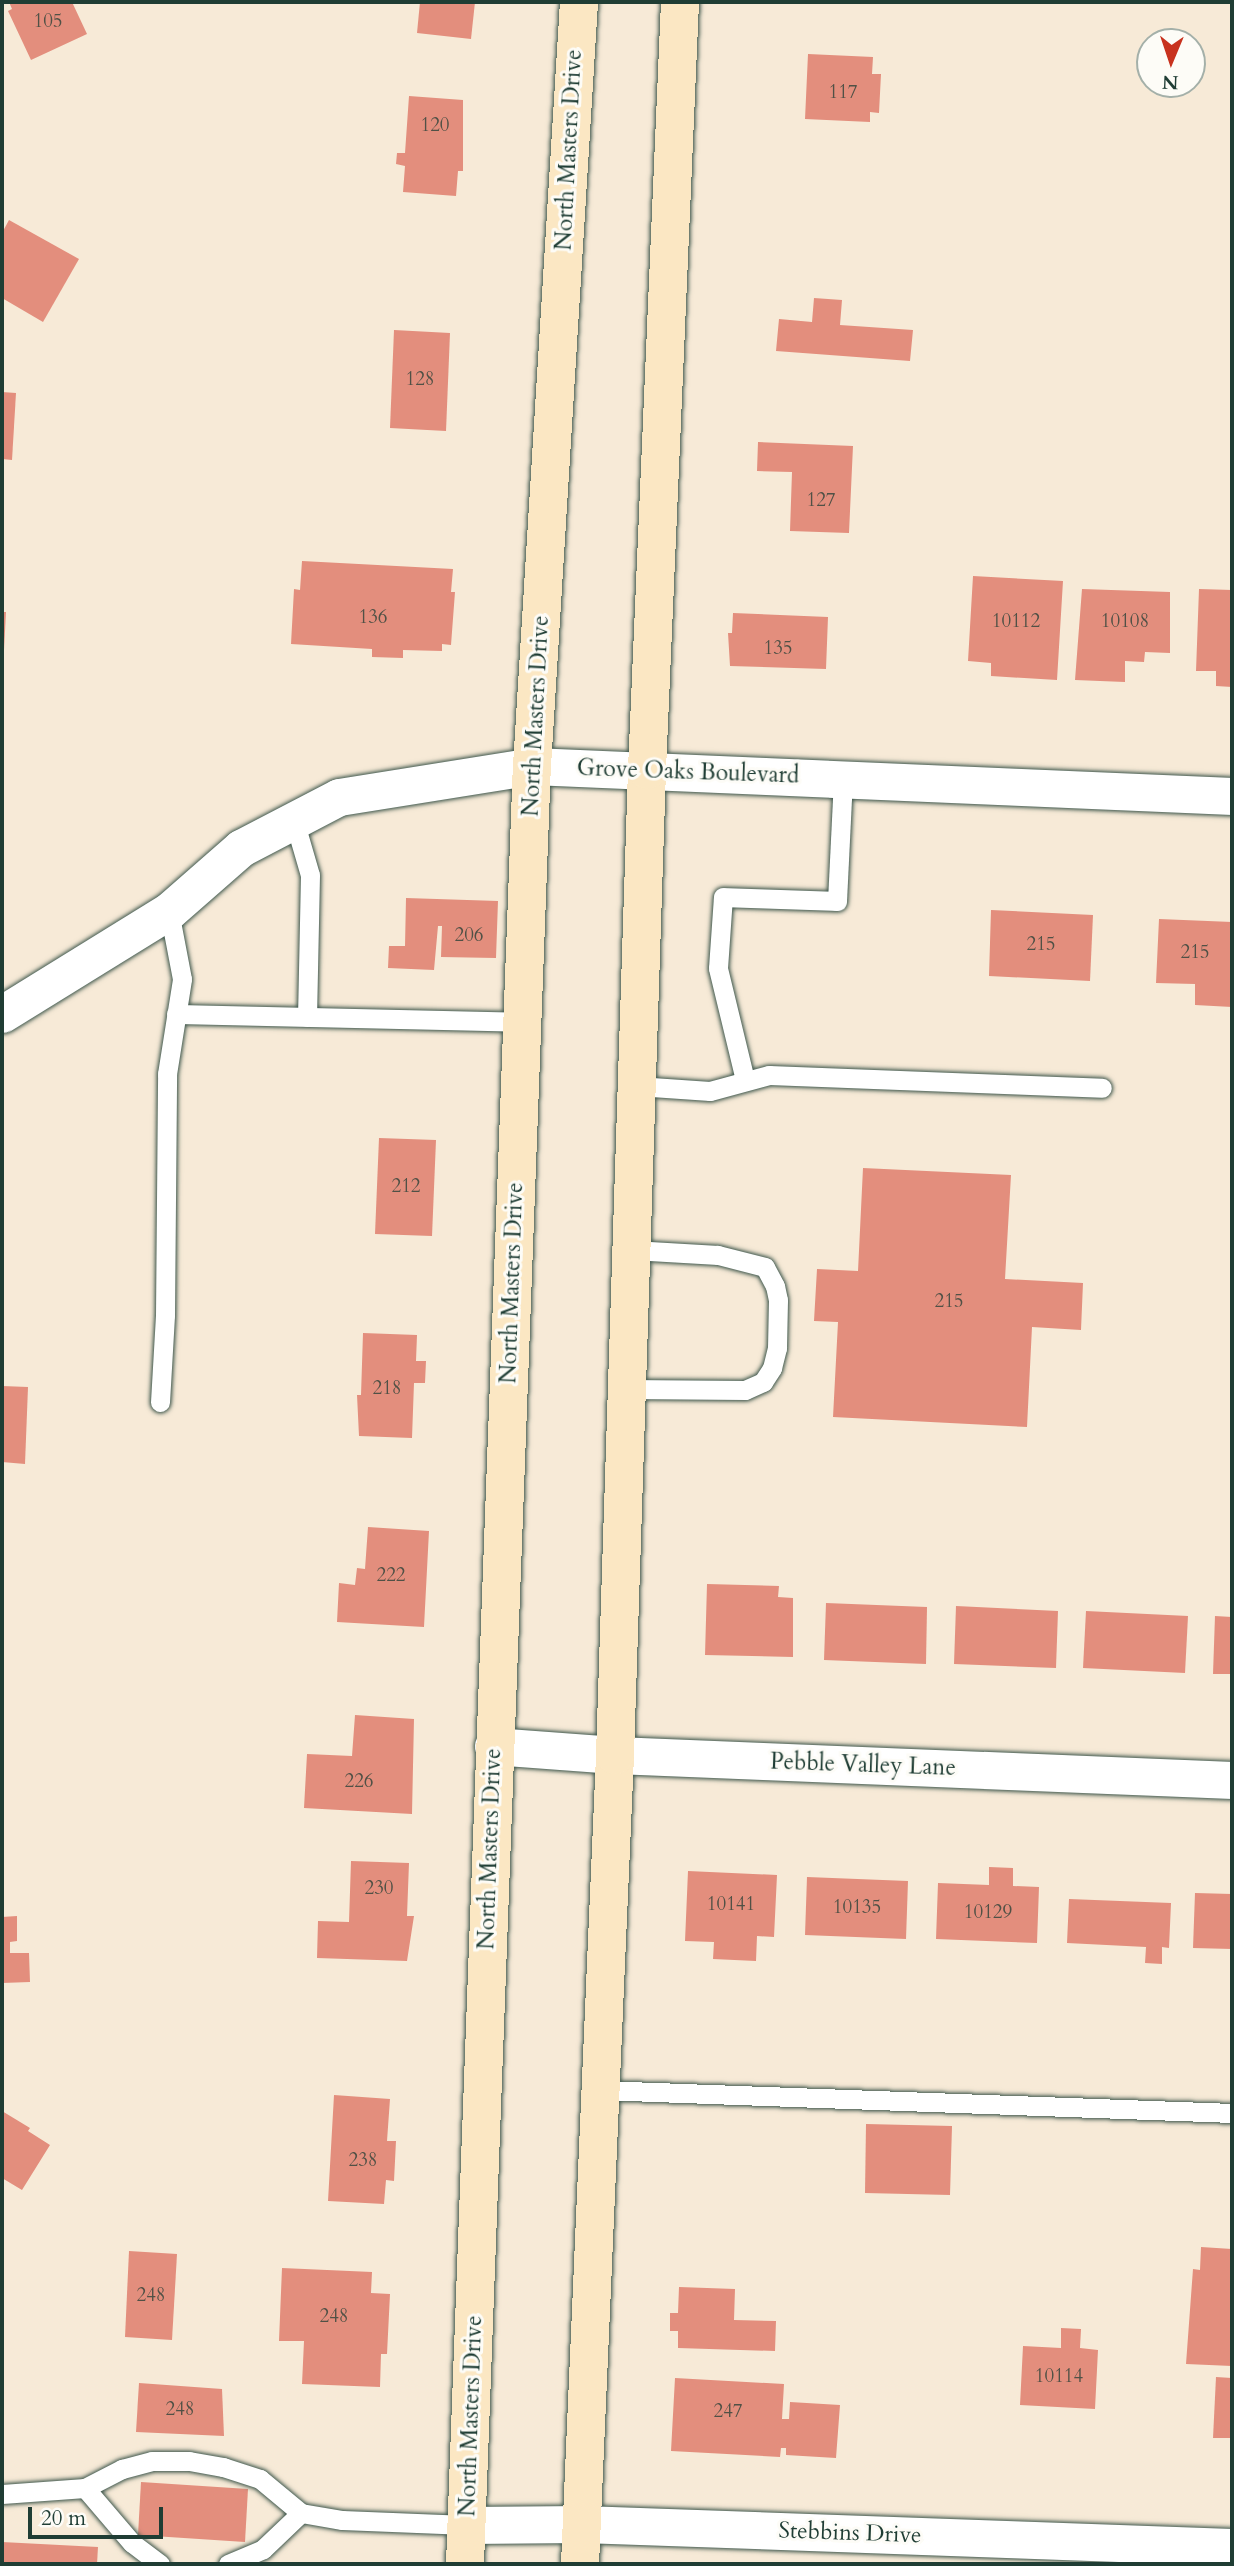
<!DOCTYPE html>
<html>
<head>
<meta charset="utf-8">
<style>
  body { margin:0 }
  #map { position:relative; width:1234px; height:2566px; overflow:hidden; background:#f7ead7; font-family:Cardo,serif }
  div>[style] { position:absolute }
  .building>* { inset:0; background:#e38e7d }
  .roads { filter:drop-shadow(0 0 2px #3f574c) drop-shadow(0 0 2px #3f574c) }
  .service>* { height:19px; margin:-9.5px; padding:0 9.5px; transform-origin:9.5px; border-radius:9.5px; background:#fff }
  .minor>* { height:37px; margin:-18.5px; padding:0 18.5px; transform-origin:18.5px; border-radius:18.5px; background:#fff }
  .secondary>* { height:38px; margin:-19px; padding:0 19px; transform-origin:19px; border-radius:19px; background:#fbe7c3 }
  span { translate:-50% -50%; white-space:nowrap; text-align:center; line-height:1.15; -webkit-text-stroke:6px #fdfcf7; paint-order:stroke }
  .number-label { font-size:19px; color:#505146 }
  .number-label span { -webkit-text-stroke-width:0 }
  .street-label { font-size:23px; color:#1f3d34 }
  .frame { position:absolute; inset:0; border:4px solid #1f3d34; pointer-events:none }
  .north { position:absolute; left:1136px; top:28px; width:70px; height:70px; box-sizing:border-box; background:#fdfcf7; border:2px solid #a4b0a9; border-radius:50%; rotate:182deg; font-size:19px; font-weight:700; line-height:28px; text-align:center; color:#1f3d34 }
  .north::after { content:''; display:block; margin:auto; width:24px; height:32px; background:#c8321e; clip-path:polygon(50% 0,100% 100%,50% 72%,0 100%) }
  .scale { position:absolute; left:28px; top:2507px; width:135px; height:32px; box-sizing:border-box; border:4px solid #1f3d34; border-top:0; padding-left:9px; font-size:21px; line-height:24px; white-space:nowrap; color:#1f3d34; -webkit-text-stroke:5px #fdfcf7; paint-order:stroke }
</style>
</head>
<body>
<div id="map">
  <div class="building">
    <div style="clip-path:polygon(9px 2px,72px 2px,87px 34px,31px 60px,8px 11px,12px 9px)"></div>
    <div style="clip-path:polygon(420px 2px,475px 2px,471px 39px,417px 33px)"></div>
    <div style="clip-path:polygon(808px 54px,873px 57px,872px 74px,881px 74px,879px 113px,870px 112px,870px 122px,805px 119px)"></div>
    <div style="clip-path:polygon(409px 96px,463px 100px,463px 171px,458px 171px,456px 196px,403px 192px,405px 166px,396px 164px,397px 153px,405px 153px)"></div>
    <div style="clip-path:polygon(9px 220px,79px 259px,43px 322px,2px 298px,2px 233px)"></div>
    <div style="clip-path:polygon(814px 298px,842px 300px,840px 325px,913px 330px,910px 361px,776px 351px,779px 319px,812px 322px)"></div>
    <div style="clip-path:polygon(394px 330px,450px 333px,446px 431px,390px 428px)"></div>
    <div style="clip-path:polygon(2px 392px,16px 393px,12px 460px,2px 459px)"></div>
    <div style="clip-path:polygon(758px 442px,853px 446px,849px 533px,790px 531px,792px 472px,757px 471px)"></div>
    <div style="clip-path:polygon(302px 561px,453px 569px,451px 592px,455px 592px,451px 645px,442px 644px,442px 651px,403px 650px,403px 658px,372px 657px,372px 649px,291px 644px,294px 589px,300px 590px)"></div>
    <div style="clip-path:polygon(973px 576px,1063px 581px,1057px 680px,991px 676px,991px 663px,968px 661px)"></div>
    <div style="clip-path:polygon(1082px 589px,1170px 592px,1170px 653px,1145px 652px,1144px 662px,1125px 661px,1125px 682px,1075px 680px)"></div>
    <div style="clip-path:polygon(1199px 589px,1232px 590px,1232px 687px,1216px 686px,1216px 671px,1196px 671px)"></div>
    <div style="clip-path:polygon(2px 612px,6px 612px,4px 650px,2px 650px)"></div>
    <div style="clip-path:polygon(733px 613px,828px 617px,826px 669px,730px 666px,728px 633px,732px 633px)"></div>
    <div style="clip-path:polygon(406px 898px,498px 901px,496px 958px,441px 957px,442px 926px,438px 926px,434px 970px,388px 968px,389px 946px,405px 946px)"></div>
    <div style="clip-path:polygon(991px 910px,1093px 915px,1090px 981px,989px 976px)"></div>
    <div style="clip-path:polygon(1159px 919px,1232px 922px,1232px 1007px,1195px 1005px,1195px 984px,1156px 983px)"></div>
    <div style="clip-path:polygon(379px 1138px,436px 1140px,432px 1236px,375px 1234px)"></div>
    <div style="clip-path:polygon(863px 1168px,1011px 1175px,1005px 1279px,1083px 1283px,1081px 1330px,1032px 1327px,1027px 1427px,833px 1417px,838px 1322px,814px 1321px,817px 1269px,858px 1271px)"></div>
    <div style="clip-path:polygon(363px 1333px,417px 1335px,416px 1361px,426px 1361px,425px 1383px,414px 1383px,412px 1438px,359px 1436px,357px 1395px,361px 1395px)"></div>
    <div style="clip-path:polygon(2px 1386px,28px 1387px,25px 1464px,2px 1462px)"></div>
    <div style="clip-path:polygon(368px 1527px,429px 1531px,424px 1627px,337px 1622px,339px 1583px,355px 1585px,357px 1568px,365px 1569px)"></div>
    <div style="clip-path:polygon(707px 1584px,779px 1586px,778px 1597px,793px 1598px,793px 1657px,705px 1655px)"></div>
    <div style="clip-path:polygon(826px 1603px,927px 1607px,926px 1664px,824px 1660px)"></div>
    <div style="clip-path:polygon(956px 1606px,1058px 1611px,1056px 1668px,954px 1664px)"></div>
    <div style="clip-path:polygon(1086px 1611px,1188px 1616px,1185px 1673px,1083px 1668px)"></div>
    <div style="clip-path:polygon(1215px 1616px,1232px 1617px,1232px 1674px,1213px 1674px)"></div>
    <div style="clip-path:polygon(355px 1715px,414px 1719px,412px 1814px,304px 1808px,307px 1754px,352px 1756px)"></div>
    <div style="clip-path:polygon(351px 1861px,409px 1863px,407px 1916px,414px 1916px,407px 1961px,317px 1958px,318px 1921px,349px 1922px)"></div>
    <div style="clip-path:polygon(989px 1867px,1013px 1868px,1013px 1886px,1039px 1887px,1037px 1943px,936px 1939px,938px 1883px,989px 1885px)"></div>
    <div style="clip-path:polygon(688px 1871px,777px 1875px,774px 1937px,757px 1936px,756px 1961px,713px 1959px,714px 1942px,685px 1941px)"></div>
    <div style="clip-path:polygon(807px 1877px,908px 1881px,906px 1939px,805px 1935px)"></div>
    <div style="clip-path:polygon(1195px 1893px,1232px 1894px,1232px 1949px,1193px 1948px)"></div>
    <div style="clip-path:polygon(1069px 1899px,1171px 1903px,1169px 1948px,1162px 1947px,1162px 1964px,1145px 1963px,1146px 1947px,1067px 1943px)"></div>
    <div style="clip-path:polygon(17px 1916px,17px 1941px,10px 1942px,10px 1953px,29px 1953px,30px 1982px,2px 1983px,2px 1917px)"></div>
    <div style="clip-path:polygon(334px 2095px,390px 2099px,387px 2141px,396px 2141px,394px 2181px,386px 2180px,384px 2204px,328px 2201px)"></div>
    <div style="clip-path:polygon(2px 2111px,30px 2128px,28px 2131px,50px 2145px,22px 2190px,2px 2178px)"></div>
    <div style="clip-path:polygon(866px 2124px,952px 2126px,950px 2195px,865px 2193px)"></div>
    <div style="clip-path:polygon(1201px 2247px,1232px 2249px,1232px 2366px,1186px 2364px,1193px 2269px,1200px 2270px)"></div>
    <div style="clip-path:polygon(129px 2251px,177px 2254px,172px 2340px,125px 2337px)"></div>
    <div style="clip-path:polygon(282px 2268px,372px 2272px,371px 2293px,390px 2294px,387px 2354px,381px 2354px,380px 2387px,302px 2384px,304px 2341px,279px 2341px)"></div>
    <div style="clip-path:polygon(679px 2287px,735px 2289px,734px 2320px,776px 2321px,775px 2351px,678px 2348px,678px 2331px,670px 2331px,670px 2313px,678px 2313px)"></div>
    <div style="clip-path:polygon(1061px 2328px,1081px 2329px,1080px 2348px,1098px 2350px,1095px 2409px,1020px 2405px,1023px 2346px,1061px 2348px)"></div>
    <div style="clip-path:polygon(1216px 2377px,1232px 2378px,1232px 2438px,1213px 2438px)"></div>
    <div style="clip-path:polygon(675px 2378px,784px 2384px,782px 2419px,789px 2419px,790px 2402px,840px 2405px,836px 2458px,786px 2455px,786px 2448px,781px 2448px,780px 2457px,671px 2451px)"></div>
    <div style="clip-path:polygon(139px 2383px,222px 2389px,224px 2436px,136px 2432px)"></div>
    <div style="clip-path:polygon(141px 2482px,248px 2489px,245px 2542px,138px 2535px)"></div>
    <div style="clip-path:polygon(2px 2542px,98px 2547px,97px 2564px,2px 2564px)"></div>
  </div>
  <div class="roads">
    <div class="service">
      <div style="left:294px;top:820px;width:57px;rotate:73.8deg"></div>
      <div style="left:310px;top:875px;width:142px;rotate:91.2deg"></div>
      <div style="left:176px;top:1014px;width:346px;rotate:1.3deg"></div>
      <div style="left:745px;top:1080px;width:115px;rotate:-103.6deg"></div>
      <div style="left:718px;top:968px;width:71px;rotate:-86deg"></div>
      <div style="left:723px;top:897px;width:114px;rotate:2deg"></div>
      <div style="left:837px;top:901px;width:123px;rotate:-87.2deg"></div>
      <div style="left:637px;top:1086px;width:73px;rotate:3.9deg"></div>
      <div style="left:710px;top:1091px;width:61px;rotate:-15.2deg"></div>
      <div style="left:769px;top:1075px;width:333px;rotate:2.2deg"></div>
      <div style="left:627px;top:1389px;width:118px;rotate:0.5deg"></div>
      <div style="left:745px;top:1390px;width:20px;rotate:-24deg"></div>
      <div style="left:763px;top:1382px;width:17px;rotate:-57deg"></div>
      <div style="left:772px;top:1368px;width:21px;rotate:-76deg"></div>
      <div style="left:777px;top:1348px;width:48px;rotate:-88.8deg"></div>
      <div style="left:778px;top:1300px;width:14px;rotate:-102deg"></div>
      <div style="left:775px;top:1286px;width:21px;rotate:-118deg"></div>
      <div style="left:765px;top:1267px;width:49px;rotate:-165.7deg"></div>
      <div style="left:718px;top:1255px;width:86px;rotate:-176.7deg"></div>
      <div style="left:160px;top:1402px;width:87px;rotate:-86.7deg"></div>
      <div style="left:165px;top:1315px;width:241px;rotate:-89.5deg"></div>
      <div style="left:167px;top:1074px;width:96px;rotate:-81deg"></div>
      <div style="left:182px;top:979px;width:69px;rotate:-100.8deg"></div>
      <div style="left:600px;top:2090px;width:632px;rotate:2.08deg"></div>
      <div style="left:85px;top:2488px;width:72px;rotate:49.5deg"></div>
      <div style="left:132px;top:2543px;width:35px;rotate:37deg"></div>
      <div style="left:2px;top:2494px;width:83px;rotate:-4.1deg"></div>
      <div style="left:85px;top:2488px;width:42px;rotate:-27.2deg"></div>
      <div style="left:122px;top:2469px;width:31px;rotate:-15deg"></div>
      <div style="left:152px;top:2461px;width:37px"></div>
      <div style="left:189px;top:2461px;width:35px;rotate:10deg"></div>
      <div style="left:223px;top:2467px;width:39px;rotate:18deg"></div>
      <div style="left:260px;top:2479px;width:53px;rotate:39.7deg"></div>
      <div style="left:301px;top:2513px;width:42px;rotate:9.7deg"></div>
      <div style="left:342px;top:2520px;width:125px;rotate:2.3deg"></div>
      <div style="left:228px;top:2564px;width:38px;rotate:-23deg"></div>
      <div style="left:263px;top:2549px;width:52px;rotate:-43.5deg"></div>
    </div>
    <div class="minor">
      <div style="left:2px;top:1014px;width:196px;rotate:-31.7deg"></div>
      <div style="left:169px;top:911px;width:96px;rotate:-41.2deg"></div>
      <div style="left:241px;top:848px;width:110px;rotate:-27.5deg"></div>
      <div style="left:339px;top:797px;width:195px;rotate:-9.1deg"></div>
      <div style="left:532px;top:766px;width:701px;rotate:2.45deg"></div>
      <div style="left:493px;top:1746px;width:122px;rotate:4.2deg"></div>
      <div style="left:615px;top:1755px;width:618px;rotate:2.32deg"></div>
      <div style="left:467px;top:2525px;width:115px;rotate:-0.5deg"></div>
      <div style="left:582px;top:2524px;width:650px;rotate:2.03deg"></div>
    </div>
    <div class="secondary">
      <div style="left:465px;top:2564px;width:1799px;rotate:-87.87deg"></div>
      <div style="left:532px;top:766px;width:765px;rotate:-86.48deg"></div>
      <div style="left:580px;top:2564px;width:810px;rotate:-87.52deg"></div>
      <div style="left:615px;top:1755px;width:986px;rotate:-88.14deg"></div>
      <div style="left:647px;top:770px;width:769px;rotate:-87.54deg"></div>
    </div>
  </div>
  <div class="number-label">
    <span style="left:48px;top:22px">105</span>
    <span style="left:843px;top:93px">117</span>
    <span style="left:435px;top:126px">120</span>
    <span style="left:420px;top:380px">128</span>
    <span style="left:821px;top:501px">127</span>
    <span style="left:373px;top:618px">136</span>
    <span style="left:1016px;top:622px">10112</span>
    <span style="left:1125px;top:622px">10108</span>
    <span style="left:778px;top:649px">135</span>
    <span style="left:469px;top:936px">206</span>
    <span style="left:1041px;top:945px">215</span>
    <span style="left:1195px;top:953px">215</span>
    <span style="left:406px;top:1187px">212</span>
    <span style="left:949px;top:1302px">215</span>
    <span style="left:387px;top:1389px">218</span>
    <span style="left:391px;top:1576px">222</span>
    <span style="left:359px;top:1782px">226</span>
    <span style="left:379px;top:1889px">230</span>
    <span style="left:731px;top:1905px">10141</span>
    <span style="left:857px;top:1908px">10135</span>
    <span style="left:988px;top:1913px">10129</span>
    <span style="left:363px;top:2161px">238</span>
    <span style="left:151px;top:2296px">248</span>
    <span style="left:334px;top:2317px">248</span>
    <span style="left:1059px;top:2377px">10114</span>
    <span style="left:180px;top:2410px">248</span>
    <span style="left:728px;top:2412px">247</span>
  </div>
  <div class="street-label">
    <span style="left:569px;top:150px;rotate:-87deg">North Masters Drive</span>
    <span style="left:536px;top:716px;rotate:-87deg">North Masters Drive</span>
    <span style="left:688px;top:772px;rotate:2deg">Grove Oaks Boulevard</span>
    <span style="left:512px;top:1283px;rotate:-88deg">North Masters Drive</span>
    <span style="left:863px;top:1765px;rotate:2deg">Pebble Valley Lane</span>
    <span style="left:490px;top:1849px;rotate:-88deg">North Masters Drive</span>
    <span style="left:471px;top:2416px;rotate:-88deg">North Masters Drive</span>
    <span style="left:850px;top:2533px;rotate:2deg">Stebbins Drive</span>
  </div>
  <div class="frame"></div>
  <div class="north">N</div>
  <div class="scale">20 m</div>
</div>
</body>
</html>
